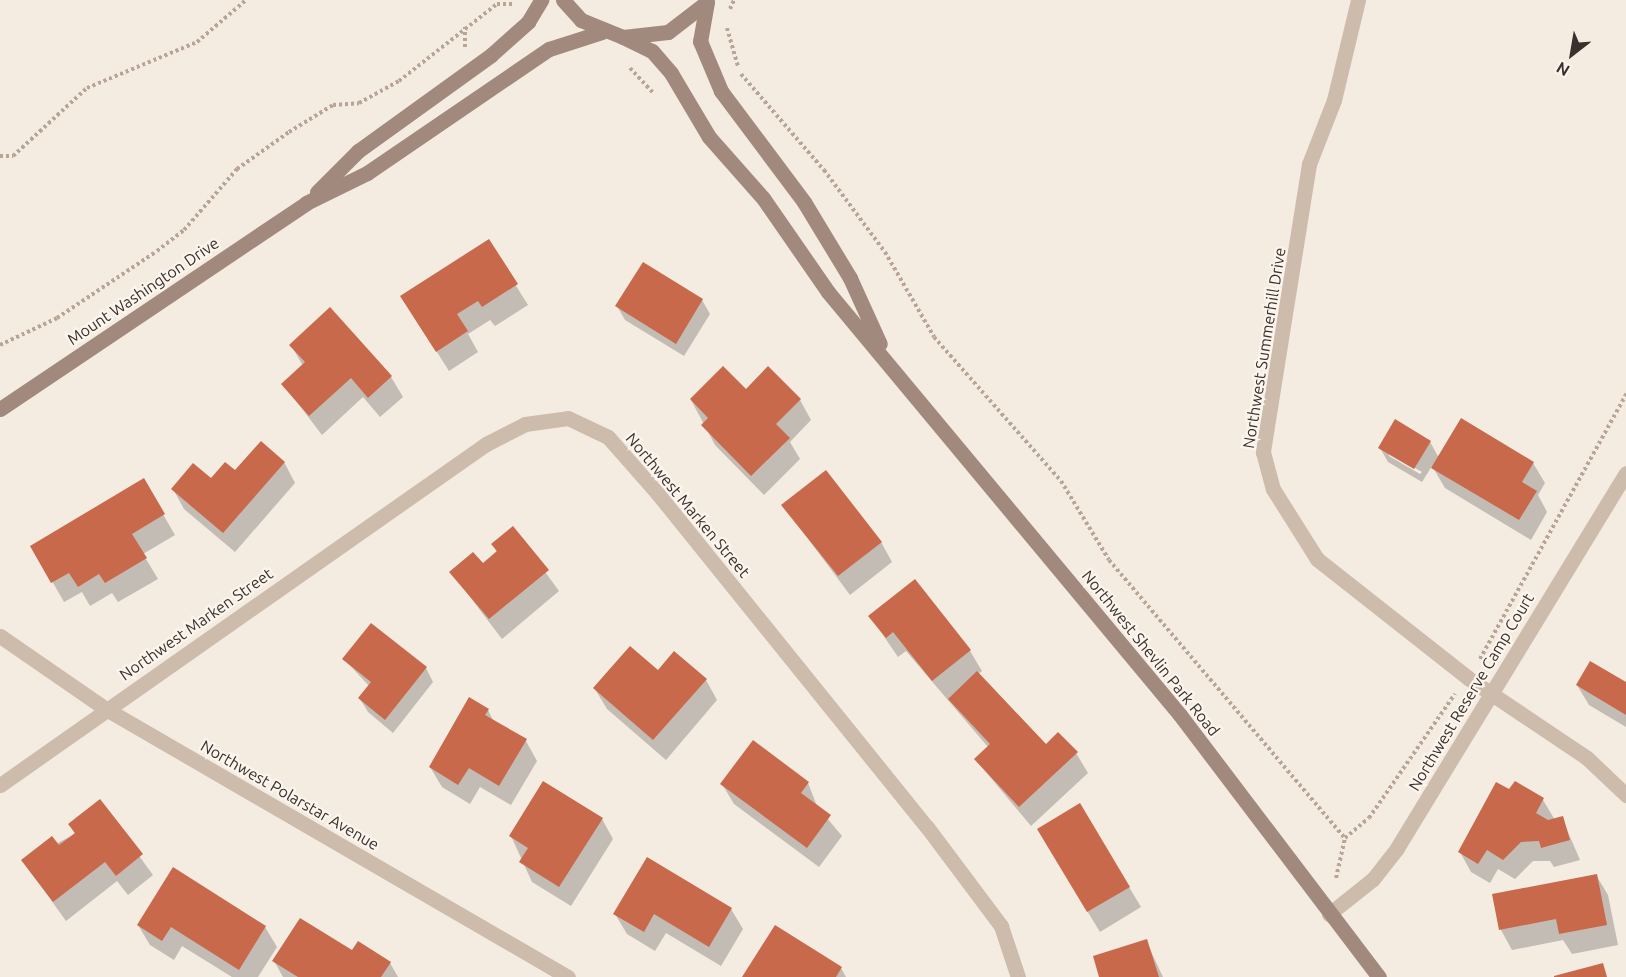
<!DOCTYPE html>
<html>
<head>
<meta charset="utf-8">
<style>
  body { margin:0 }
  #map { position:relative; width:1626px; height:977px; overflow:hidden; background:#f4ebe1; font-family:Ubuntu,sans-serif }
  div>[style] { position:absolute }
  .shadow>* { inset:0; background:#0003 }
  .building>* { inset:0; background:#c8694b }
  .path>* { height:4px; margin-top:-2px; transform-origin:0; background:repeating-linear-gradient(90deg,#b9a596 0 3px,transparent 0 6px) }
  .street>* { height:15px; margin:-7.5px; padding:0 7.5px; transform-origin:7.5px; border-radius:7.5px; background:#cdbbac }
  .secondary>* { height:15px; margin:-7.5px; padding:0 7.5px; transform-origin:7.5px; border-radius:7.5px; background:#a18a7d }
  span { translate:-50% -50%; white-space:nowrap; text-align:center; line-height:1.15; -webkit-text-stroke:4.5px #fbf5ee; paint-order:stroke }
  .street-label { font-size:16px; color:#3b302b }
  .north { position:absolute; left:1542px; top:24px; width:60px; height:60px; -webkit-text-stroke:4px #fbf5ee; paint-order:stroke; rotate:211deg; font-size:16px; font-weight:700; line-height:24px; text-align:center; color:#3b302b }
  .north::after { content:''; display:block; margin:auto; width:21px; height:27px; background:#3b302b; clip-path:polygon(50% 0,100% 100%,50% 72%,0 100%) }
</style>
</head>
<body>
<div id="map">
  <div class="shadow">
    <div style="clip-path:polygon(488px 241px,528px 305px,495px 326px,490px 320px,468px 334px,478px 352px,449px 371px,414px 316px)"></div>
    <div style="clip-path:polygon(702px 300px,710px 314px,684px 356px,625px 320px,617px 306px)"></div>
    <div style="clip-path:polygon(291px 345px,391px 377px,403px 397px,380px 417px,363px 397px,322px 435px,283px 384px,303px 366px)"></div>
    <div style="clip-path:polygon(746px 391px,800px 400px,811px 420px,790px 442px,800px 459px,764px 495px,715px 445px,691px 400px)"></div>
    <div style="clip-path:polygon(evenodd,1430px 442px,1439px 458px,1533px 463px,1545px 483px,1538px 495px,1547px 512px,1531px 540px,1445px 488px,1432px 466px,1422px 482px,1388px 462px,1380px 448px,1430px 442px,1389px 453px,1422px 472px,1420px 474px,1389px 456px,1389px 453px)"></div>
    <div style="clip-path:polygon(284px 462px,295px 483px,235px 552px,184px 509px,173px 489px)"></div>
    <div style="clip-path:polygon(143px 480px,175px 535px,143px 554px,158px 579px,118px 602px,112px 593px,90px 606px,82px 592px,64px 602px,32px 546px)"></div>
    <div style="clip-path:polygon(783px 505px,881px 542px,892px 562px,850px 595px)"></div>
    <div style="clip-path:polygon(513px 528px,559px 591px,502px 639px,451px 572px,482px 565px,497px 553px,493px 545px)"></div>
    <div style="clip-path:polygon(915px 581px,970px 651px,982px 671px,978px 674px,1046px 746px,1076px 753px,1088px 773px,1031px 826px,975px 759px,988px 747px,906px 651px,898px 657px,870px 616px)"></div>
    <div style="clip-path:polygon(344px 659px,426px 668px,433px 682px,393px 733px,368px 712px,360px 699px,369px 686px)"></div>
    <div style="clip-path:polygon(658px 672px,706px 680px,717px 700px,666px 760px,607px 709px,595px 689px)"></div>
    <div style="clip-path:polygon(1626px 684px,1626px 727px,1589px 705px,1577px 685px)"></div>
    <div style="clip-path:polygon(488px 710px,494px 722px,526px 741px,537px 761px,511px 805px,480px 787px,470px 804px,442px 787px,430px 767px)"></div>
    <div style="clip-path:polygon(808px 783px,817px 806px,842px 836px,819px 867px,734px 804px,722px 784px)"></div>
    <div style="clip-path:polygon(1510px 791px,1543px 800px,1555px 820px,1562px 818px,1580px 860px,1554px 867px,1550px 861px,1533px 861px,1515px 879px,1498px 869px,1490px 883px,1471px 872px,1460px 852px)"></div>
    <div style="clip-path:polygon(99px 801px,153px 875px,128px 895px,117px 881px,66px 921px,23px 861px,75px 834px,70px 825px)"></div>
    <div style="clip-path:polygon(1080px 805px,1141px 907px,1100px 932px,1050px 850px)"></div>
    <div style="clip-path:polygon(602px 819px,613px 839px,571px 906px,532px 882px,511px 836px)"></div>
    <div style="clip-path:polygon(1596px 875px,1608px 895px,1618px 945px,1572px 954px,1563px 940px,1512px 950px,1501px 930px,1493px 895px)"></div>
    <div style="clip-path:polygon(731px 909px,743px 929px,721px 966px,666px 933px,655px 951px,627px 934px,615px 914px)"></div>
    <div style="clip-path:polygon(138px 925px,265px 927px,277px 947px,258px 977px,232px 977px,182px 946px,174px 960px,150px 945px)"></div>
    <div style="clip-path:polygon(1146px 941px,1163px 977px,1101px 977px)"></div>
    <div style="clip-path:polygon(352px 952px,390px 963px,398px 977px,283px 977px,274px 961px)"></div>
    <div style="clip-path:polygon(841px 968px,846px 977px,744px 977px)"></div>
  </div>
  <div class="building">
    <div style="clip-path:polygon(489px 239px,518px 284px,482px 307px,478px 301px,457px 314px,468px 331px,436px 352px,400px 296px)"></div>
    <div style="clip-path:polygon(643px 262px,703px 299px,676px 344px,615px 306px)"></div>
    <div style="clip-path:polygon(330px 307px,392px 376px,368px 398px,351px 378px,309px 416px,281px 384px,305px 362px,289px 345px)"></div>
    <div style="clip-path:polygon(723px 366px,746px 389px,768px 366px,801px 399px,776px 424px,790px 438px,751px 476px,701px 425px,708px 418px,690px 399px)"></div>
    <div style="clip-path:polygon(1461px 418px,1534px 462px,1522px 482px,1537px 491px,1519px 520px,1431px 468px)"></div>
    <div style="clip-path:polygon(1395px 419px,1431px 441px,1414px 469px,1378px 448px)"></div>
    <div style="clip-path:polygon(261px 441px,285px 462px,223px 533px,171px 489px,193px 463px,211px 478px,225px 462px,235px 470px)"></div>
    <div style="clip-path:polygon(826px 470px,882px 542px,838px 576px,781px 505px)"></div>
    <div style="clip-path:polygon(144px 478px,165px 514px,132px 534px,147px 558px,105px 583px,99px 574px,78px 587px,69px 573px,51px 583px,30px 546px)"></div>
    <div style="clip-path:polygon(513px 526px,549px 570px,489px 619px,449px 572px,473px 552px,483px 563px,497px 551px,491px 544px)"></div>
    <div style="clip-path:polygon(915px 579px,971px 650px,932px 681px,893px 632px,886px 638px,868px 616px)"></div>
    <div style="clip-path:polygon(371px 623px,427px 667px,385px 720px,358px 698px,371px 682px,342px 659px)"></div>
    <div style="clip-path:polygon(630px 646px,658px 670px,674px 651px,707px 679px,653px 740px,593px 688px)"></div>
    <div style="clip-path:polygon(1590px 661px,1626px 682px,1626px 715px,1576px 685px)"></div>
    <div style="clip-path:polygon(977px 671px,1046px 744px,1058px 732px,1078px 752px,1019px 807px,974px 759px,990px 744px,948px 699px)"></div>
    <div style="clip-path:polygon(469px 697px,489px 709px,485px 715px,527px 739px,499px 786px,469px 768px,458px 785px,429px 767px)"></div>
    <div style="clip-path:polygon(753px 740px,809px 782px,801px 793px,831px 815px,807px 848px,720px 784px)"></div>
    <div style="clip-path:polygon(543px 781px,603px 818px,559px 887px,519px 862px,528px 848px,509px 836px)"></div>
    <div style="clip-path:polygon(1515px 781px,1544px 798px,1536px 813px,1548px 820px,1563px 816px,1570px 840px,1541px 848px,1539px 841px,1521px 842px,1503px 860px,1487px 850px,1478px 864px,1458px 852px,1496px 782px,1509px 789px)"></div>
    <div style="clip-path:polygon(100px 799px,143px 854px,116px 876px,105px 862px,53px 902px,21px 860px,52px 836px,59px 845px,75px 833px,68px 824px)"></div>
    <div style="clip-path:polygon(1080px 803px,1130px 887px,1087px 912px,1037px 829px)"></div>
    <div style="clip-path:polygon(647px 857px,732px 908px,709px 947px,654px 914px,644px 932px,613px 914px)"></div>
    <div style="clip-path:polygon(173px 867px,266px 926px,239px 970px,171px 927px,162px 941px,137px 925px)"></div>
    <div style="clip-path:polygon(1597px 874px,1607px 925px,1559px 934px,1556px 919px,1499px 930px,1492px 894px)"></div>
    <div style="clip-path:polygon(300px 918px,352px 950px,358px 941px,391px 962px,381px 977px,298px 977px,272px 961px)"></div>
    <div style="clip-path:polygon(775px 925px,842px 967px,836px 977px,742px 977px)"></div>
    <div style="clip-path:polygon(1147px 939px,1159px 977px,1099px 977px,1093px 956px)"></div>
    <div style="clip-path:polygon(1603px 963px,1607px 977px,1554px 977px,1554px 976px)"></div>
  </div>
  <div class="path">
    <div style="left:730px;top:9px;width:10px;rotate:-66deg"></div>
    <div style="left:727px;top:28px;width:40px;rotate:74deg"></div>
    <div style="left:465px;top:47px;width:20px;rotate:-90deg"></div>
    <div style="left:630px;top:68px;width:34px;rotate:47deg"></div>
    <div style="left:741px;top:74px;width:127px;rotate:49.2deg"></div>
    <div style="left:824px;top:170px;width:102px;rotate:53.4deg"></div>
    <div style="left:885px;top:252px;width:98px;rotate:60deg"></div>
    <div style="left:934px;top:337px;width:192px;rotate:48.6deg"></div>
    <div style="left:1061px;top:481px;width:92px;rotate:58.7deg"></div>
    <div style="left:1109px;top:560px;width:365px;rotate:49.7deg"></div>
    <div style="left:0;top:156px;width:13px"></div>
    <div style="left:13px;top:156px;width:100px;rotate:-42.6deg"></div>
    <div style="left:87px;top:88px;width:119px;rotate:-22.7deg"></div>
    <div style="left:197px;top:42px;width:65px;rotate:-40.6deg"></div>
    <div style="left:0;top:345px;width:63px;rotate:-25.3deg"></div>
    <div style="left:57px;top:318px;width:120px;rotate:-33.8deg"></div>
    <div style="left:157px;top:251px;width:34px;rotate:-38deg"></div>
    <div style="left:184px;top:230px;width:81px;rotate:-49deg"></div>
    <div style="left:237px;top:169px;width:64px;rotate:-35.4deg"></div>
    <div style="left:289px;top:132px;width:52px;rotate:-31.5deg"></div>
    <div style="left:333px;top:105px;width:26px;rotate:-4deg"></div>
    <div style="left:359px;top:103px;width:46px;rotate:-28.8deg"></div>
    <div style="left:399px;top:81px;width:125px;rotate:-38.2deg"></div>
    <div style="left:497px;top:4px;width:15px"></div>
    <div style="left:1480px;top:659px;width:303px;rotate:-61.1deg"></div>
    <div style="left:1336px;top:878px;width:41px;rotate:-77.3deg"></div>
    <div style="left:1345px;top:838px;width:31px;rotate:-40deg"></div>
    <div style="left:1369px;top:818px;width:151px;rotate:-55.3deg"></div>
  </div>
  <div class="street">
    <div style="left:1358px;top:0;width:103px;rotate:103.5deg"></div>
    <div style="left:1334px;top:100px;width:69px;rotate:111.3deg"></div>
    <div style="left:1309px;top:164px;width:292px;rotate:99.1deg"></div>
    <div style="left:1263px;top:452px;width:38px;rotate:75deg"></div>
    <div style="left:1273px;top:489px;width:83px;rotate:57.8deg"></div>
    <div style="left:1317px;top:559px;width:192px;rotate:38.2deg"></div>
    <div style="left:1468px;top:678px;width:143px;rotate:33.9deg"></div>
    <div style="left:1587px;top:758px;width:54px;rotate:43.5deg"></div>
    <div style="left:0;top:636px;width:129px;rotate:34.6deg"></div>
    <div style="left:106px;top:709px;width:534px;rotate:30.12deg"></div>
    <div style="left:0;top:785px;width:594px;rotate:-35.06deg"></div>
    <div style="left:486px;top:444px;width:44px;rotate:-27.1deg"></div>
    <div style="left:525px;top:424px;width:43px;rotate:-7.9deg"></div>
    <div style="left:568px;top:418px;width:44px;rotate:25.4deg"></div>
    <div style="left:608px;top:437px;width:76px;rotate:48.7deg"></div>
    <div style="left:658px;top:494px;width:428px;rotate:51.1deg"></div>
    <div style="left:927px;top:827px;width:124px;rotate:53.2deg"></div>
    <div style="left:1001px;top:926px;width:54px;rotate:71.6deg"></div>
    <div style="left:1329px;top:914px;width:56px;rotate:-38.5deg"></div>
    <div style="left:1373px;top:879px;width:39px;rotate:-52deg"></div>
    <div style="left:1397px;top:848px;width:439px;rotate:-58.6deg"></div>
  </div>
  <div class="secondary">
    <div style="left:563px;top:0;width:27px;rotate:48deg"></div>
    <div style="left:581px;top:20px;width:45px;rotate:22deg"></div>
    <div style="left:623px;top:37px;width:45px;rotate:-6.3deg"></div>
    <div style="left:668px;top:32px;width:49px;rotate:-37.6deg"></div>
    <div style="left:707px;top:2px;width:40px;rotate:100deg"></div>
    <div style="left:700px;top:41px;width:54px;rotate:67.2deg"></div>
    <div style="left:721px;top:91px;width:139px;rotate:53.2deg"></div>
    <div style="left:804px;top:202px;width:89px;rotate:58.8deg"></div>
    <div style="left:850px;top:278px;width:72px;rotate:65.6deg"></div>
    <div style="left:623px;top:37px;width:32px;rotate:26deg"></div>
    <div style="left:652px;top:51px;width:29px;rotate:49deg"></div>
    <div style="left:671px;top:73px;width:74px;rotate:59.3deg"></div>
    <div style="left:709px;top:137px;width:81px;rotate:48.5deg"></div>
    <div style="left:763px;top:198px;width:114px;rotate:55.3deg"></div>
    <div style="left:828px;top:292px;width:550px;rotate:50.23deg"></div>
    <div style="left:1180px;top:715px;width:329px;rotate:52.8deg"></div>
    <div style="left:317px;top:192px;width:58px;rotate:-45deg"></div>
    <div style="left:358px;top:151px;width:164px;rotate:-35.8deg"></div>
    <div style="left:491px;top:55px;width:50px;rotate:-41.7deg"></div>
    <div style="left:528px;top:22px;width:26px;rotate:-59deg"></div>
    <div style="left:0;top:409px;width:369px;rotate:-33.9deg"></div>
    <div style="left:306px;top:203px;width:68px;rotate:-26.2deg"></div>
    <div style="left:367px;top:173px;width:220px;rotate:-34.3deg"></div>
    <div style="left:549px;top:49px;width:56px;rotate:-17.8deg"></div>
  </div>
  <div class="street-label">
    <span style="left:143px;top:291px;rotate:-34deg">Mount Washington Drive</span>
    <span style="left:1264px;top:348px;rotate:-81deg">Northwest Summerhill Drive</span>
    <span style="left:688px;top:505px;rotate:50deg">Northwest Marken Street</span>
    <span style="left:196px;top:624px;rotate:-35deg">Northwest Marken Street</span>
    <span style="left:1151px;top:653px;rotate:51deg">Northwest Shevlin Park Road</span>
    <span style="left:1471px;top:692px;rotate:-59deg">Northwest Reserve Camp Court</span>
    <span style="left:290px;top:795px;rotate:30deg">Northwest Polarstar Avenue</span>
  </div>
  <div class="north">N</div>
</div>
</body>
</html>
